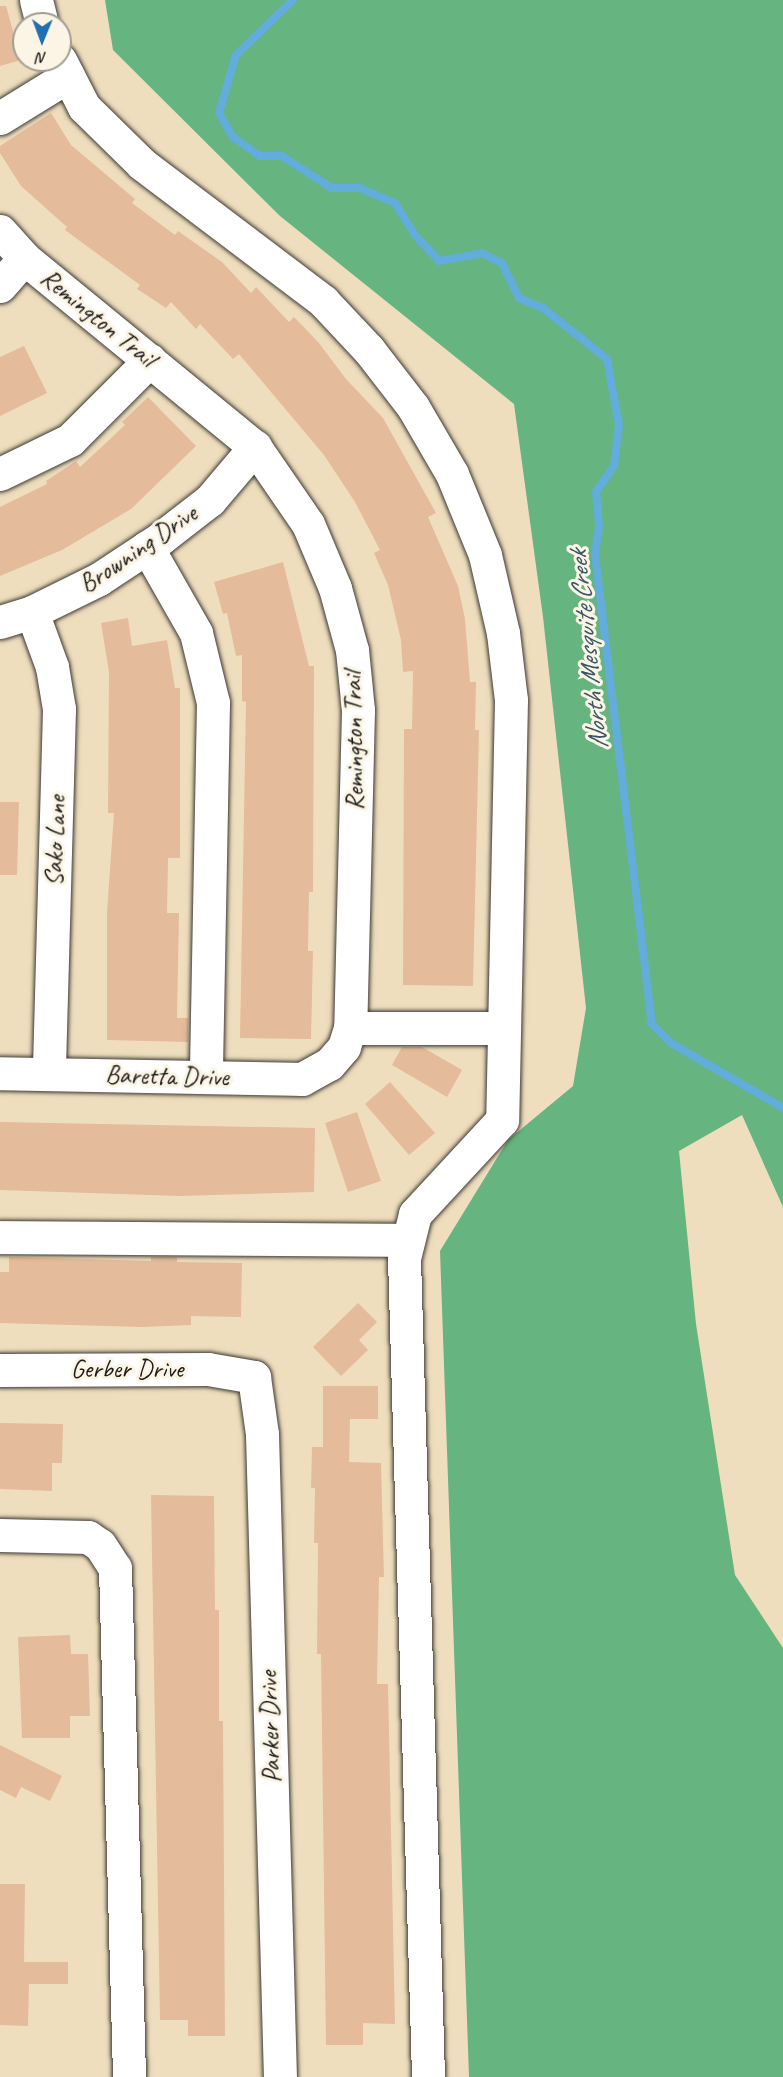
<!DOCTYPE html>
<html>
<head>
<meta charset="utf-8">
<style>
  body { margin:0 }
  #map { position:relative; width:783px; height:2077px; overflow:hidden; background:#efdebd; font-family:Caveat,sans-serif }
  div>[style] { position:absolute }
  .forest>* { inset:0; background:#66b47f }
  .stream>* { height:8px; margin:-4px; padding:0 4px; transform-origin:4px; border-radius:4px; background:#62addb }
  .building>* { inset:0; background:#e4bb9b }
  .roads { filter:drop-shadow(0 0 2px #3c3934) drop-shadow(0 0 2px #3c3934) }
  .minor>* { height:33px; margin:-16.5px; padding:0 16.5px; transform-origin:16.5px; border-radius:16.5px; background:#fff }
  span { translate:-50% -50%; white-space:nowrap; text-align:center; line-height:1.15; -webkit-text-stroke:6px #fcf5e5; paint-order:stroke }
  .street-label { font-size:26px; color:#1c1c1c }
  .water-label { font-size:27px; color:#385668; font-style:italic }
  .north { position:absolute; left:12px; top:12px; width:60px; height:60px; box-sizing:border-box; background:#fcf5e5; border:2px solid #a29e95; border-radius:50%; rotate:181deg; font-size:16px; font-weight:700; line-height:24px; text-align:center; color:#1c1c1c }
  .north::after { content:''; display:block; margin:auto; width:21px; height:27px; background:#1f6fb2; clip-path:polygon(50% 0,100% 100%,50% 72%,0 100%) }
</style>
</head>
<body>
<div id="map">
  <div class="forest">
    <div style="clip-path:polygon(105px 0,783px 0,783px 1207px,742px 1115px,679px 1151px,696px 1324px,735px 1575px,783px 1648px,783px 2077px,469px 2077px,440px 1251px,508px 1140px,573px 1086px,586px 1008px,543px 617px,514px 404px,280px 216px,113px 50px)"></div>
  </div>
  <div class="stream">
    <div style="left:293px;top:0;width:79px;rotate:136deg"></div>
    <div style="left:236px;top:55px;width:60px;rotate:106.3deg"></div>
    <div style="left:219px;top:113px;width:28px;rotate:60deg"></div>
    <div style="left:233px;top:137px;width:33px;rotate:35deg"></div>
    <div style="left:260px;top:156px;width:22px"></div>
    <div style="left:282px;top:156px;width:59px;rotate:32.6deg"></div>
    <div style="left:332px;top:188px;width:28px"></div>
    <div style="left:360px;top:188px;width:38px;rotate:23deg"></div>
    <div style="left:395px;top:203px;width:38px;rotate:58deg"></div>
    <div style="left:415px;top:235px;width:35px;rotate:47deg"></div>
    <div style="left:439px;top:261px;width:44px;rotate:-10.5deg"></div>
    <div style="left:482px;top:253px;width:22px;rotate:27deg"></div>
    <div style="left:502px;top:263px;width:39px;rotate:64deg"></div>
    <div style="left:519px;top:298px;width:26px;rotate:23deg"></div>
    <div style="left:543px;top:308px;width:82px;rotate:38.6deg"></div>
    <div style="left:607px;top:359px;width:67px;rotate:79.7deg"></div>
    <div style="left:619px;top:425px;width:41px;rotate:97deg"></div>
    <div style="left:614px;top:466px;width:32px;rotate:125deg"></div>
    <div style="left:596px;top:492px;width:34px;rotate:85deg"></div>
    <div style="left:599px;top:526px;width:28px;rotate:98deg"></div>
    <div style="left:595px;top:554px;width:473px;rotate:83.1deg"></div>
    <div style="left:652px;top:1024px;width:27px;rotate:45deg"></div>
    <div style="left:671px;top:1043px;width:129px;rotate:30.1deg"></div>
  </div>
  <div class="building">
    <div style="clip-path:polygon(0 6px,6px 6px,21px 60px,0 66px)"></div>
    <div style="clip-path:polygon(51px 113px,71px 145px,135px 199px,132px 203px,175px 235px,178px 231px,222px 262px,251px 293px,256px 287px,289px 322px,294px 317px,319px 343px,346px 379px,383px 418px,436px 513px,428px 517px,458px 586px,465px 619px,470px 682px,476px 682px,475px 730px,479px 730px,473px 986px,403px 985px,404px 729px,412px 729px,413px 671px,403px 672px,401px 640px,388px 585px,374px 553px,380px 550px,355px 502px,324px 455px,239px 354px,233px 359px,200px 324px,196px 329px,171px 302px,166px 308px,137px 289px,140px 285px,65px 230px,67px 227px,21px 186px,0 153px,0 146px)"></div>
    <div style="clip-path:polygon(24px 346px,47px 393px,0 416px,0 357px)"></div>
    <div style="clip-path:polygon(148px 397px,196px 446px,131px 509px,62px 550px,0 576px,0 507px,47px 484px,46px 481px,76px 461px,80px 467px,125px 425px,122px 422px)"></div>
    <div style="clip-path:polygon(283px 562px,309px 666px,314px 666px,313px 892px,309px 892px,308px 951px,313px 951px,311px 1039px,240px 1038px,246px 702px,242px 701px,242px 655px,236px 656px,227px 613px,223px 614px,214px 582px)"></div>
    <div style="clip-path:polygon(128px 618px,132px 646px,167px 640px,175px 688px,180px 688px,180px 858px,168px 858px,167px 913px,179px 913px,177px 1018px,188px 1018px,188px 1042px,107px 1040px,107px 912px,114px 813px,108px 813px,109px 672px,101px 623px)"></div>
    <div style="clip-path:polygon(0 802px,19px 802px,17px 875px,0 875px)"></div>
    <div style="clip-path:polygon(402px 1047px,422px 1047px,462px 1070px,447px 1097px,392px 1065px)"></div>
    <div style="clip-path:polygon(390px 1082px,435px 1133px,409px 1155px,365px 1104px)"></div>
    <div style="clip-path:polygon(357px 1112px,381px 1181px,348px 1192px,325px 1123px)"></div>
    <div style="clip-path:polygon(0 1122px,315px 1128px,314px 1192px,180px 1196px,0 1190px)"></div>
    <div style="clip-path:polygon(9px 1257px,151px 1261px,151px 1257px,177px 1257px,177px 1262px,242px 1263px,241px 1317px,191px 1316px,191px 1325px,142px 1327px,0 1323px,0 1272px,9px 1272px)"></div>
    <div style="clip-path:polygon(358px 1303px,377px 1322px,359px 1340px,368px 1350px,341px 1376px,313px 1347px)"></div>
    <div style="clip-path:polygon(323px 1386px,378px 1386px,378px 1419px,350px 1419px,349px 1462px,381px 1463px,384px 1577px,379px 1577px,377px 1684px,388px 1684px,395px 2024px,363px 2023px,363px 2045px,326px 2045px,321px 1654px,317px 1654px,318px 1543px,314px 1543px,315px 1488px,311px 1488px,312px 1447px,323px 1447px)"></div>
    <div style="clip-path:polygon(0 1423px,63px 1424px,62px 1463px,52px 1463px,52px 1491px,0 1489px)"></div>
    <div style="clip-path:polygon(151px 1495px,214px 1496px,215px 1610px,219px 1610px,219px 1721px,223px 1721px,225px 2036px,188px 2036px,188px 2020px,160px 2020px)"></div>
    <div style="clip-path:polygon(70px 1635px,71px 1654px,88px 1654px,90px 1716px,70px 1716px,70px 1738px,22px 1738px,18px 1637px)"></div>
    <div style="clip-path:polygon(0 1745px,62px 1776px,50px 1801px,21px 1787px,16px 1798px,0 1790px)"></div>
    <div style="clip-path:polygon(0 1884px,25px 1884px,24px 1962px,68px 1962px,68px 1984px,29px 1984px,28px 2026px,0 2025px)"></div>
  </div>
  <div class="roads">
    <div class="minor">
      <div style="left:36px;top:0;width:25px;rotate:76deg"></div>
      <div style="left:60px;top:60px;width:53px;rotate:62.9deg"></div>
      <div style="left:84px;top:107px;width:81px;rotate:44.5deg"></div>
      <div style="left:142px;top:164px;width:227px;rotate:37.1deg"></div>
      <div style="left:323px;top:301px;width:67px;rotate:46.8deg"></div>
      <div style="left:369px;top:350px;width:72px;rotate:52.3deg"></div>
      <div style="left:413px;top:407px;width:78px;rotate:59.8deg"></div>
      <div style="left:452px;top:474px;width:87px;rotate:67.8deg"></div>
      <div style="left:485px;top:555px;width:80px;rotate:77deg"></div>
      <div style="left:503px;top:633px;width:67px;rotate:83.2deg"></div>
      <div style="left:511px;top:700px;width:420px;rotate:91.2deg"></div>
      <div style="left:502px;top:1120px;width:128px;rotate:132.8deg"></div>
      <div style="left:415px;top:1214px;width:45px;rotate:104deg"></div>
      <div style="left:404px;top:1258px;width:819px;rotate:88.32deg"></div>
      <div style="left:0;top:118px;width:80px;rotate:-31.7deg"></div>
      <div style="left:0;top:231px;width:36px;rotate:48deg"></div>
      <div style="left:24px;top:258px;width:298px;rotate:39.3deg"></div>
      <div style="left:255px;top:447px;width:93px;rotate:55.5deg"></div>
      <div style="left:308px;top:524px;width:69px;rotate:67.1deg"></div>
      <div style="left:335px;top:588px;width:64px;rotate:74.7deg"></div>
      <div style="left:352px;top:650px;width:60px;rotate:84.3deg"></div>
      <div style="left:358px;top:710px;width:318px;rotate:91.4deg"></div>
      <div style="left:350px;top:1028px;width:20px;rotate:108deg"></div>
      <div style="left:344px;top:1047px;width:23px;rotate:131deg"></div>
      <div style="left:329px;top:1064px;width:31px;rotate:151deg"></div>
      <div style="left:302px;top:1079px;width:302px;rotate:-178.9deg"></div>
      <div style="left:0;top:286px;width:37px;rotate:-49deg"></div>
      <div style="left:0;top:474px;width:78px;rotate:-25.9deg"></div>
      <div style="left:70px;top:440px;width:113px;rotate:-45deg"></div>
      <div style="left:147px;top:547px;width:99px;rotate:60.3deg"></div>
      <div style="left:196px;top:633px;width:72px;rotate:76.3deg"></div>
      <div style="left:213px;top:703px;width:374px;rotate:91.1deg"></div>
      <div style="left:32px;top:612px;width:59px;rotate:70deg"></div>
      <div style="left:52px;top:667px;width:43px;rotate:80.5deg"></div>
      <div style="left:59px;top:709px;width:365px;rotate:91.6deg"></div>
      <div style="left:0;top:622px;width:34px;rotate:-17deg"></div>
      <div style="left:32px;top:612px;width:75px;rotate:-26.2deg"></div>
      <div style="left:99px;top:579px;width:74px;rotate:-33.5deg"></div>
      <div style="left:161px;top:538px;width:62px;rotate:-37.8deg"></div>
      <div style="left:210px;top:500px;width:70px;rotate:-49.7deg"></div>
      <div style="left:350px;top:1028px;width:154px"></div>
      <div style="left:0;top:1237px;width:408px;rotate:0.4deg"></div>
      <div style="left:0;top:1370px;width:208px;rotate:-0.3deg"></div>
      <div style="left:208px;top:1369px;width:47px;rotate:9.9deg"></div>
      <div style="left:254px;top:1377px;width:58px;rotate:82deg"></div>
      <div style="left:262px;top:1434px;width:643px;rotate:88.4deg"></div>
      <div style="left:0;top:1535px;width:88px;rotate:1.3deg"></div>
      <div style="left:88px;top:1537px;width:14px;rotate:34deg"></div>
      <div style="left:100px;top:1545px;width:27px;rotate:57deg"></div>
      <div style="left:115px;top:1568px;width:509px;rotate:88.42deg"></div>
    </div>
  </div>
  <div class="street-label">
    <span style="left:98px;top:318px;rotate:39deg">Remington Trail</span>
    <span style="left:138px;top:549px;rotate:-34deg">Browning Drive</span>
    <span style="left:354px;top:741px;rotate:-91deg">Remington Trail</span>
    <span style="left:55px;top:841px;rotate:-88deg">Sako Lane</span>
    <span style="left:167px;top:1076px;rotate:1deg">Baretta Drive</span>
    <span style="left:127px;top:1369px">Gerber Drive</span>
    <span style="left:270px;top:1727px;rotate:-92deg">Parker Drive</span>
  </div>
  <div class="water-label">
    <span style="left:588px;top:650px;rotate:-96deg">North Mesquite Creek</span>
  </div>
  <div class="north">N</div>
</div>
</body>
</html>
